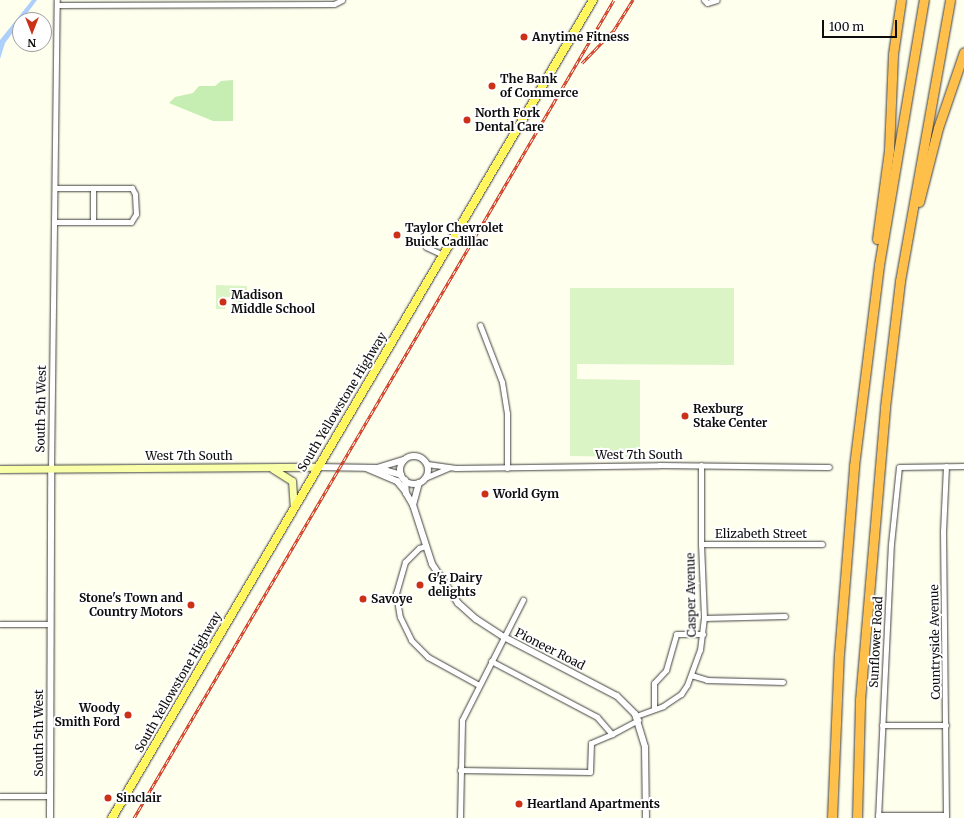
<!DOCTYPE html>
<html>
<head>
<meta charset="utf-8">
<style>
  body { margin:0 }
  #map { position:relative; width:964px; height:818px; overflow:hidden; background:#ffffed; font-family:Merriweather,serif }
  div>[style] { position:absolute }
  .green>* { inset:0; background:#c6eeb3 }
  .pitch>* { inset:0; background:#dbf4c5 }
  .water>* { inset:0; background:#accffc }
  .roads { filter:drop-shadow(0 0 1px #404040) drop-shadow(0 0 1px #404040) }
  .minor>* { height:5px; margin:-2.5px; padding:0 2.5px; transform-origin:2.5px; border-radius:2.5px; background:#fff }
  .tertiary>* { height:6px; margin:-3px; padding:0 3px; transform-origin:3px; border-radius:3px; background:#fff }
  .tertiary>.ring { margin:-3px; padding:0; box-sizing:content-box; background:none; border:6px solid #fff; border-radius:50% }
  .secondary>* { height:7px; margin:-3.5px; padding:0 3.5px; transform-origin:3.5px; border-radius:3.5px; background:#f8ffa8 }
  .primary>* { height:8px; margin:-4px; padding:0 4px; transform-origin:4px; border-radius:4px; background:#fff75d }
  .motorway>* { height:9px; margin:-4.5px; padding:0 4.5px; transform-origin:4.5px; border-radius:4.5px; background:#ffc04b }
  .rail>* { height:3px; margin-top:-1.5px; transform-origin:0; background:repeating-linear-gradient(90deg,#fff 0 4.5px,#cc3117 0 9px); box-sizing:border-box; border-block:1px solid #cc3117 }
  .dots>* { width:11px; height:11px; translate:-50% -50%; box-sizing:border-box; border:2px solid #fff; border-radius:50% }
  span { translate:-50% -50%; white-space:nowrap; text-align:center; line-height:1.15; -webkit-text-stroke:4px #fff; paint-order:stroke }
  .poi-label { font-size:12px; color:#0d0d0d; font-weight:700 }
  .left { translate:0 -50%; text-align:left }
  .right { translate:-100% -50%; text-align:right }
  .street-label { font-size:12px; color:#0d0d0d }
  .north { position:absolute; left:12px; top:12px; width:40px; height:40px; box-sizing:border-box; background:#fff; border:1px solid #9e9e9e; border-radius:50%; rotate:180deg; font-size:11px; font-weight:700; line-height:16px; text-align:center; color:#0d0d0d }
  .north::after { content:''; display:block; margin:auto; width:14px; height:18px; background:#cc3117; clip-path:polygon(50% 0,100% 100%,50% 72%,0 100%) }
  .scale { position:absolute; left:822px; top:20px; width:75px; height:18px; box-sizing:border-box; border:2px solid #0d0d0d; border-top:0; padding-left:5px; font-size:12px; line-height:14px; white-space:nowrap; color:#0d0d0d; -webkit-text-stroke:3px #fff; paint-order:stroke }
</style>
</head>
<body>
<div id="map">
  <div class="green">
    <div style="clip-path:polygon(233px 80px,233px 121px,213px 121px,169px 103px,175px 97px,193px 93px,199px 86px,215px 86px,221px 81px)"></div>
  </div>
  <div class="pitch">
    <div style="clip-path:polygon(216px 285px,247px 286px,247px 309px,237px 309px,236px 298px,226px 297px,225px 309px,216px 309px)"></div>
    <div style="clip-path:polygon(570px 288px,734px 288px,734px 365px,577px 364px,577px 379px,640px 380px,640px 457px,570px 456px)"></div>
  </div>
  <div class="water">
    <div style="clip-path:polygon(32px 0,37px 0,5px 43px,0 59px,0 40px)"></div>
  </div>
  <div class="roads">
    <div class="minor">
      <div style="left:704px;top:0;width:4px;rotate:45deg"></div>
      <div style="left:707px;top:3px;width:10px;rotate:-17deg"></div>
      <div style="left:57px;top:5px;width:277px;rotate:-0.2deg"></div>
      <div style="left:334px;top:4px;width:9px;rotate:-27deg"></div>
      <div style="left:93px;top:188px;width:34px;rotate:90deg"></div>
      <div style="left:55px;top:222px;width:76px"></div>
      <div style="left:131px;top:222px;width:9px;rotate:-58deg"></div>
      <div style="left:136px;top:214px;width:20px;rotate:-93deg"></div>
      <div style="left:135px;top:194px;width:7px;rotate:-117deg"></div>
      <div style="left:132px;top:188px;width:77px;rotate:180deg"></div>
      <div style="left:426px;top:247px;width:19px;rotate:25deg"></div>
      <div style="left:480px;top:325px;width:61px;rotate:68.9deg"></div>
      <div style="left:502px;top:382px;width:31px;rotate:81deg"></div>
      <div style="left:507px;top:413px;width:55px;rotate:90deg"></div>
      <div style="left:427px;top:464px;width:29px;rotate:8deg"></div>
      <div style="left:456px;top:468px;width:203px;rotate:-0.8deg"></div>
      <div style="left:659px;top:465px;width:170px;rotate:0.7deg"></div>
      <div style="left:946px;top:466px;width:65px;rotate:92.6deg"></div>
      <div style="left:943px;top:531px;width:287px;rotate:89.4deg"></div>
      <div style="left:51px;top:469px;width:469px;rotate:-89.3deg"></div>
      <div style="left:427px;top:477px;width:23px;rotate:-23deg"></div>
      <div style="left:701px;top:544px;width:121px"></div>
      <div style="left:426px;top:546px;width:7px;rotate:164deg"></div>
      <div style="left:419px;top:548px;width:20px;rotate:135deg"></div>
      <div style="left:405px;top:562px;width:32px;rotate:106deg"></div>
      <div style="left:396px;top:593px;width:24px;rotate:81deg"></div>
      <div style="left:400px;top:617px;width:25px;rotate:64deg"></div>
      <div style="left:411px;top:640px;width:24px;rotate:45deg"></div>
      <div style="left:428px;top:657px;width:58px;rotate:28.8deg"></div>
      <div style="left:704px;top:618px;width:81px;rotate:-1.4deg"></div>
      <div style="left:0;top:624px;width:50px"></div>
      <div style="left:491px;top:661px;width:120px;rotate:27.8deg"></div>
      <div style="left:597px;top:717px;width:23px;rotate:49deg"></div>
      <div style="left:612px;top:734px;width:30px;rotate:-28deg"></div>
      <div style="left:691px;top:675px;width:17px;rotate:17deg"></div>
      <div style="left:707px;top:680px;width:76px;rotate:1.5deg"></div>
      <div style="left:654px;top:709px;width:26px;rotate:-90deg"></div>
      <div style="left:654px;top:683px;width:18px;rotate:-47deg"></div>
      <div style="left:666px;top:670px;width:37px;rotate:-74deg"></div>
      <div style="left:676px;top:634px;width:27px"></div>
      <div style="left:636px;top:716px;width:29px;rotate:-20deg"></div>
      <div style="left:663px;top:706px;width:22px;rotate:-34deg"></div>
      <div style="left:681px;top:694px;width:11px;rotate:-56deg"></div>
      <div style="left:687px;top:685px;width:37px;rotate:-70deg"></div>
      <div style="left:700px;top:650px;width:32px;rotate:-83deg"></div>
      <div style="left:704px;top:618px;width:74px;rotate:-92.3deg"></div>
      <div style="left:701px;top:544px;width:79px;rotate:-90deg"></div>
      <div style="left:882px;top:725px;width:64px"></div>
      <div style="left:460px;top:770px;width:130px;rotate:0.9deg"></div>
      <div style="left:590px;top:772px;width:29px;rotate:-88deg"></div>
      <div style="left:591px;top:743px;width:23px;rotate:-23deg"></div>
      <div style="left:0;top:796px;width:50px"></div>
      <div style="left:878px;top:815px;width:68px"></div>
      <div style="left:460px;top:818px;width:98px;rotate:-88.8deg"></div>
      <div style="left:462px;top:720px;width:135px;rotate:-63.1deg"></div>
      <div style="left:878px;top:818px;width:274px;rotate:-87.3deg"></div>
      <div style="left:891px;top:544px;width:77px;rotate:-84.1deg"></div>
      <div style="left:899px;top:467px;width:65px;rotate:-0.9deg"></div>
    </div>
    <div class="tertiary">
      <div class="ring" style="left:400px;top:456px;width:22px;height:22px"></div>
      <div style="left:317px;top:467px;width:60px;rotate:1deg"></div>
      <div style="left:377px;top:468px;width:25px;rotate:16deg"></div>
      <div style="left:366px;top:468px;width:34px;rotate:23deg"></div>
      <div style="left:397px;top:481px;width:13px;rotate:51deg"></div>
      <div style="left:377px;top:468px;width:28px;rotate:-17deg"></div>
      <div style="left:405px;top:480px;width:13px;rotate:86deg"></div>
      <div style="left:406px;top:493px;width:14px;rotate:60deg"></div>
      <div style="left:413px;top:505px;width:62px;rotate:72.1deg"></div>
      <div style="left:432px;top:564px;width:47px;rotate:56.3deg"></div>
      <div style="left:458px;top:603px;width:24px;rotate:42deg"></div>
      <div style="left:476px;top:619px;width:33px;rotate:33deg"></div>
      <div style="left:504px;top:637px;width:127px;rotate:27.6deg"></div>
      <div style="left:617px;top:696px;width:25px;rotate:45deg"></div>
      <div style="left:635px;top:714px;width:34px;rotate:73deg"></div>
      <div style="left:645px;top:747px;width:71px;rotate:89.2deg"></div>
      <div style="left:413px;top:505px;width:23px;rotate:-75deg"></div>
      <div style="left:50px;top:818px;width:349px;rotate:-89.8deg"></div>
    </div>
    <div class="secondary">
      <div style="left:0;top:469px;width:317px;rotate:-0.4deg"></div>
      <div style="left:273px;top:469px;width:22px;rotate:32deg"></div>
      <div style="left:292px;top:481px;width:26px;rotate:86deg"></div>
    </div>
    <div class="primary">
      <div style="left:112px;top:818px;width:949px;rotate:-59.54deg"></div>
    </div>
    <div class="motorway">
      <div style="left:919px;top:202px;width:76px;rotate:-75.6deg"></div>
      <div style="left:938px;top:128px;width:80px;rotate:-71.1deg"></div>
      <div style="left:877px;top:239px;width:90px;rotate:-82.3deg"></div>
      <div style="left:889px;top:150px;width:96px;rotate:-87.6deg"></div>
      <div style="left:893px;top:54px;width:55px;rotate:-81.6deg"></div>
      <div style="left:832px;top:818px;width:164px;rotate:-87.6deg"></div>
      <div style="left:839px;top:654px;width:189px;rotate:-85.4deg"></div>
      <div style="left:854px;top:466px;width:203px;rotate:-82.9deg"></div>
      <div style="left:879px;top:265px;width:269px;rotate:-80.4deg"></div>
      <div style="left:857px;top:818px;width:118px;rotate:-88.5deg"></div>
      <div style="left:860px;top:700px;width:294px;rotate:-85.1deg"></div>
      <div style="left:885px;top:407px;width:127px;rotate:-83.2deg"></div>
      <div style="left:900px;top:281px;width:285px;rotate:-79.9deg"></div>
    </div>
  </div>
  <div class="rail">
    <div style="left:582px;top:63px;width:46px;rotate:-45.9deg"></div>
    <div style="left:614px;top:30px;width:36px;rotate:-58deg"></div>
    <div style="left:134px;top:818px;width:948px;rotate:-59.6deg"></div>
  </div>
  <div class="dots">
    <div style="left:524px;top:37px;background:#cc3117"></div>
    <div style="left:492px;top:86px;background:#cc3117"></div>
    <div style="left:467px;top:120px;background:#cc3117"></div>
    <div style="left:397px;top:235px;background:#cc3117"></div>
    <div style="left:223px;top:302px;background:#cc3117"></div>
    <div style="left:685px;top:416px;background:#cc3117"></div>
    <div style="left:485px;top:494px;background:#cc3117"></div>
    <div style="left:420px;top:585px;background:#cc3117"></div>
    <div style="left:363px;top:599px;background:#cc3117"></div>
    <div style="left:191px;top:605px;background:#cc3117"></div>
    <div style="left:128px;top:715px;background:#cc3117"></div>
    <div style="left:108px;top:798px;background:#cc3117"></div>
    <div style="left:519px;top:804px;background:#cc3117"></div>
  </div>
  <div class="poi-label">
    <span class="left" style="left:532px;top:37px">Anytime Fitness</span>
    <span class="left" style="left:500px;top:86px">The Bank<br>of Commerce</span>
    <span class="left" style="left:475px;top:120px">North Fork<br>Dental Care</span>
    <span class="left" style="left:405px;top:235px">Taylor Chevrolet<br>Buick Cadillac</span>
    <span class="left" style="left:231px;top:302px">Madison<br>Middle School</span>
    <span class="left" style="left:693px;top:416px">Rexburg<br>Stake Center</span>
    <span class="left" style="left:493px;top:494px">World Gym</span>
    <span class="left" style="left:428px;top:585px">G'g Dairy<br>delights</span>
    <span class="right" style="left:183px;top:605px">Stone's Town and<br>Country Motors</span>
    <span class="left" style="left:371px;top:599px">Savoye</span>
    <span class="right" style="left:120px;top:715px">Woody<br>Smith Ford</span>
    <span class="left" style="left:116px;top:798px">Sinclair</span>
    <span class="left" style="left:527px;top:804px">Heartland Apartments</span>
  </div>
  <div class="street-label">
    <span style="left:342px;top:402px;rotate:-59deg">South Yellowstone Highway</span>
    <span style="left:41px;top:409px;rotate:-89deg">South 5th West</span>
    <span style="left:639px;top:455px">West 7th South</span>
    <span style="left:189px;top:456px">West 7th South</span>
    <span style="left:761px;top:534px">Elizabeth Street</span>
    <span style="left:691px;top:595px;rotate:-91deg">Casper Avenue</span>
    <span style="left:876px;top:642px;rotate:-87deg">Sunflower Road</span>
    <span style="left:935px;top:642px;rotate:-91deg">Countryside Avenue</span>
    <span style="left:550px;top:649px;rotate:27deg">Pioneer Road</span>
    <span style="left:178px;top:682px;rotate:-60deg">South Yellowstone Highway</span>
    <span style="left:39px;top:733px;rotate:-90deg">South 5th West</span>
  </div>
  <div class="north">N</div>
  <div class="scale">100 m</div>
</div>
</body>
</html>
